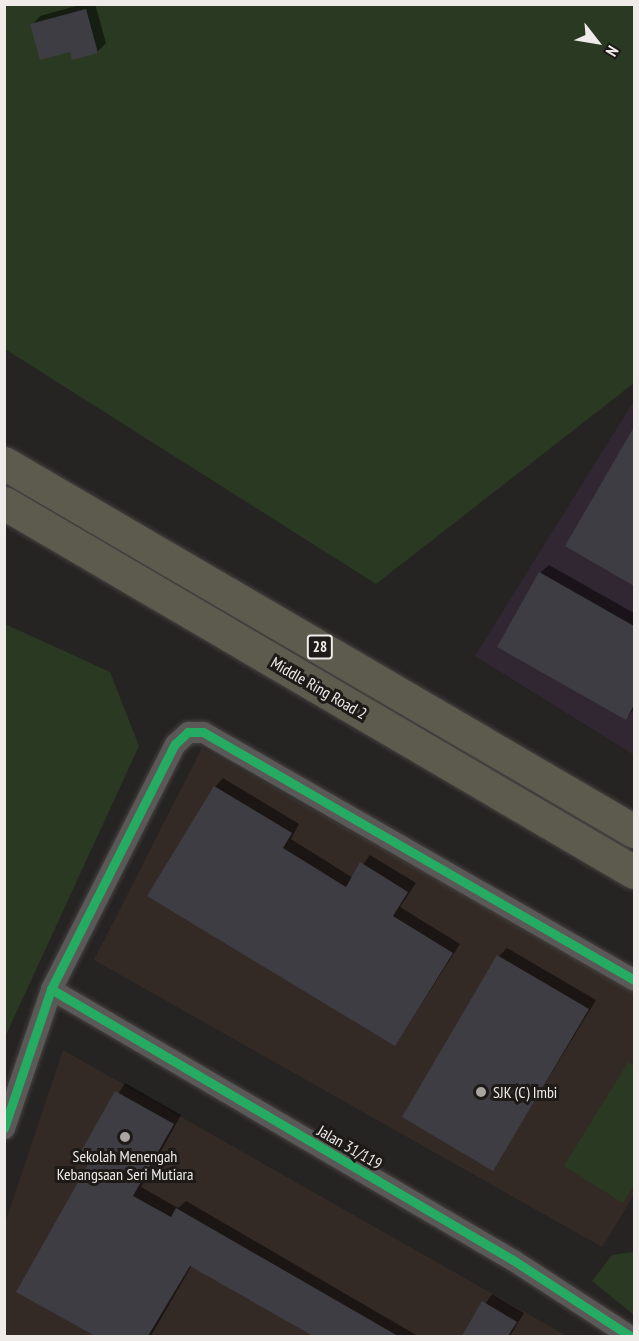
<!DOCTYPE html>
<html>
<head>
<meta charset="utf-8">
<style>
  body { margin:0 }
  #map { position:relative; width:639px; height:1341px; overflow:hidden; background:#262422; font-family:"PT Sans Narrow",sans-serif }
  div>[style] { position:absolute }
  .built>* { inset:0; background:#332a25 }
  .industrial>* { inset:0; background:#312732 }
  .green>* { inset:0; background:#2a3921 }
  .shadow>* { inset:0; background:#0007 }
  .building>* { inset:0; background:#3e3d43 }
  .roads { filter:drop-shadow(0 0 2px #444140) drop-shadow(0 0 2px #444140) }
  .street>* { height:21px; margin:-10.5px; padding:0 10.5px; transform-origin:10.5px; border-radius:10.5px; background:#5b5958 }
  .highway>* { height:33px; margin:-16.5px; padding:0 16.5px; transform-origin:16.5px; border-radius:16.5px; background:#5d5b4e }
  .cycleway>* { height:9px; margin:-4.5px; padding:0 4.5px; transform-origin:4.5px; border-radius:4.5px; background:#26ab63 }
  .dots>* { width:16px; height:16px; translate:-50% -50%; box-sizing:border-box; border:3px solid #1e1a17; border-radius:50% }
  span { translate:-50% -50%; white-space:nowrap; text-align:center; line-height:1.15; -webkit-text-stroke:6px #1e1a17; paint-order:stroke }
  .shield-label span { padding:2px 4px; background:#1e1a17; border:2px solid; border-radius:4px; -webkit-text-stroke-width:0 }
  .shield-label { font-size:15px; color:#eeebe9; font-weight:700 }
  .street-label { font-size:16px; color:#eeebe9 }
  .poi-label { font-size:16px; color:#eeebe9 }
  .left { translate:0 -50%; text-align:left }
  .frame { position:absolute; inset:0; border:6px solid #eeebe9; pointer-events:none }
  .north { position:absolute; left:567px; top:12px; width:60px; height:60px; -webkit-text-stroke:4px #1e1a17; paint-order:stroke; rotate:121deg; font-size:16px; font-weight:700; line-height:24px; text-align:center; color:#eeebe9 }
  .north::after { content:''; display:block; margin:auto; width:21px; height:27px; background:#eeebe9; clip-path:polygon(50% 0,100% 100%,50% 72%,0 100%) }
</style>
</head>
<body>
<div id="map">
  <div class="built">
    <div style="clip-path:polygon(202px 748px,634px 989px,634px 1195px,602px 1247px,94px 960px)"></div>
    <div style="clip-path:polygon(63px 1050px,565px 1335px,5px 1336px,5px 1223px)"></div>
  </div>
  <div class="industrial">
    <div style="clip-path:polygon(634px 401px,634px 755px,475px 656px)"></div>
  </div>
  <div class="green">
    <div style="clip-path:polygon(4px 5px,634px 5px,634px 383px,376px 584px,5px 349px)"></div>
    <div style="clip-path:polygon(5px 624px,110px 672px,139px 746px,5px 1037px)"></div>
    <div style="clip-path:polygon(628px 1062px,634px 1066px,634px 1185px,623px 1203px,564px 1166px)"></div>
    <div style="clip-path:polygon(634px 1252px,634px 1315px,592px 1281px,612px 1255px)"></div>
  </div>
  <div class="shadow">
    <div style="clip-path:polygon(83px 4px,95px 4px,106px 43px,97px 52px,71px 50px,32px 25px,40px 16px)"></div>
    <div style="clip-path:polygon(634px 428px,634px 584px,567px 545px)"></div>
    <div style="clip-path:polygon(549px 565px,634px 613px,634px 709px,626px 718px,540px 573px)"></div>
    <div style="clip-path:polygon(223px 778px,299px 824px,291px 839px,353px 878px,370px 855px,416px 883px,400px 907px,460px 944px,395px 1045px,215px 787px)"></div>
    <div style="clip-path:polygon(507px 948px,596px 1000px,493px 1169px,499px 956px)"></div>
    <div style="clip-path:polygon(125px 1083px,181px 1115px,141px 1187px,178px 1208px,186px 1201px,418px 1336px,316px 1336px,192px 1265px,151px 1336px,98px 1336px,19px 1292px,92px 1161px,81px 1154px)"></div>
    <div style="clip-path:polygon(492px 1294px,524px 1313px,510px 1336px,464px 1336px)"></div>
  </div>
  <div class="building">
    <div style="clip-path:polygon(86px 9px,98px 53px,72px 60px,70px 52px,40px 60px,30px 24px)"></div>
    <div style="clip-path:polygon(634px 427px,634px 586px,565px 546px)"></div>
    <div style="clip-path:polygon(539px 572px,634px 626px,634px 705px,626px 720px,497px 647px)"></div>
    <div style="clip-path:polygon(214px 786px,292px 833px,283px 848px,346px 887px,360px 862px,408px 892px,393px 916px,453px 953px,395px 1046px,147px 896px)"></div>
    <div style="clip-path:polygon(497px 955px,589px 1009px,493px 1171px,402px 1117px)"></div>
    <div style="clip-path:polygon(115px 1091px,174px 1124px,133px 1196px,171px 1217px,176px 1208px,398px 1336px,313px 1336px,190px 1266px,148px 1336px,95px 1336px,16px 1292px,90px 1161px,79px 1155px)"></div>
    <div style="clip-path:polygon(482px 1301px,517px 1322px,508px 1336px,462px 1336px)"></div>
  </div>
  <div class="roads">
    <div class="street">
      <div style="left:51px;top:989px;width:536px;rotate:30.4deg"></div>
      <div style="left:513px;top:1260px;width:140px;rotate:33deg"></div>
      <div style="left:4px;top:1128px;width:147px;rotate:-71.3deg"></div>
      <div style="left:51px;top:989px;width:275px;rotate:-63.2deg"></div>
      <div style="left:175px;top:744px;width:18px;rotate:-43deg"></div>
      <div style="left:188px;top:732px;width:15px"></div>
      <div style="left:203px;top:732px;width:497px;rotate:29.9deg"></div>
    </div>
    <div class="highway">
      <div style="left:4px;top:463px;width:730px;rotate:30.29deg"></div>
      <div style="left:4px;top:503px;width:730px;rotate:30.36deg"></div>
    </div>
  </div>
  <div class="cycleway">
    <div style="left:51px;top:989px;width:536px;rotate:30.4deg"></div>
    <div style="left:513px;top:1260px;width:140px;rotate:33deg"></div>
    <div style="left:4px;top:1128px;width:147px;rotate:-71.3deg"></div>
    <div style="left:51px;top:989px;width:275px;rotate:-63.2deg"></div>
    <div style="left:175px;top:744px;width:18px;rotate:-43deg"></div>
    <div style="left:188px;top:732px;width:15px"></div>
    <div style="left:203px;top:732px;width:497px;rotate:29.9deg"></div>
  </div>
  <div class="dots">
    <div style="left:481px;top:1092px;background:#a8a5a3"></div>
    <div style="left:125px;top:1137px;background:#a8a5a3"></div>
  </div>
  <div class="shield-label">
    <span style="left:320px;top:647px">28</span>
  </div>
  <div class="street-label">
    <span style="left:319px;top:688px;rotate:30deg">Middle Ring Road 2</span>
    <span style="left:350px;top:1147px;rotate:30deg">Jalan 31/119</span>
  </div>
  <div class="poi-label">
    <span class="left" style="left:493px;top:1092px">SJK (C) Imbi</span>
    <span style="left:125px;top:1165px">Sekolah Menengah<br>Kebangsaan Seri Mutiara</span>
  </div>
  <div class="frame"></div>
  <div class="north">N</div>
</div>
</body>
</html>
